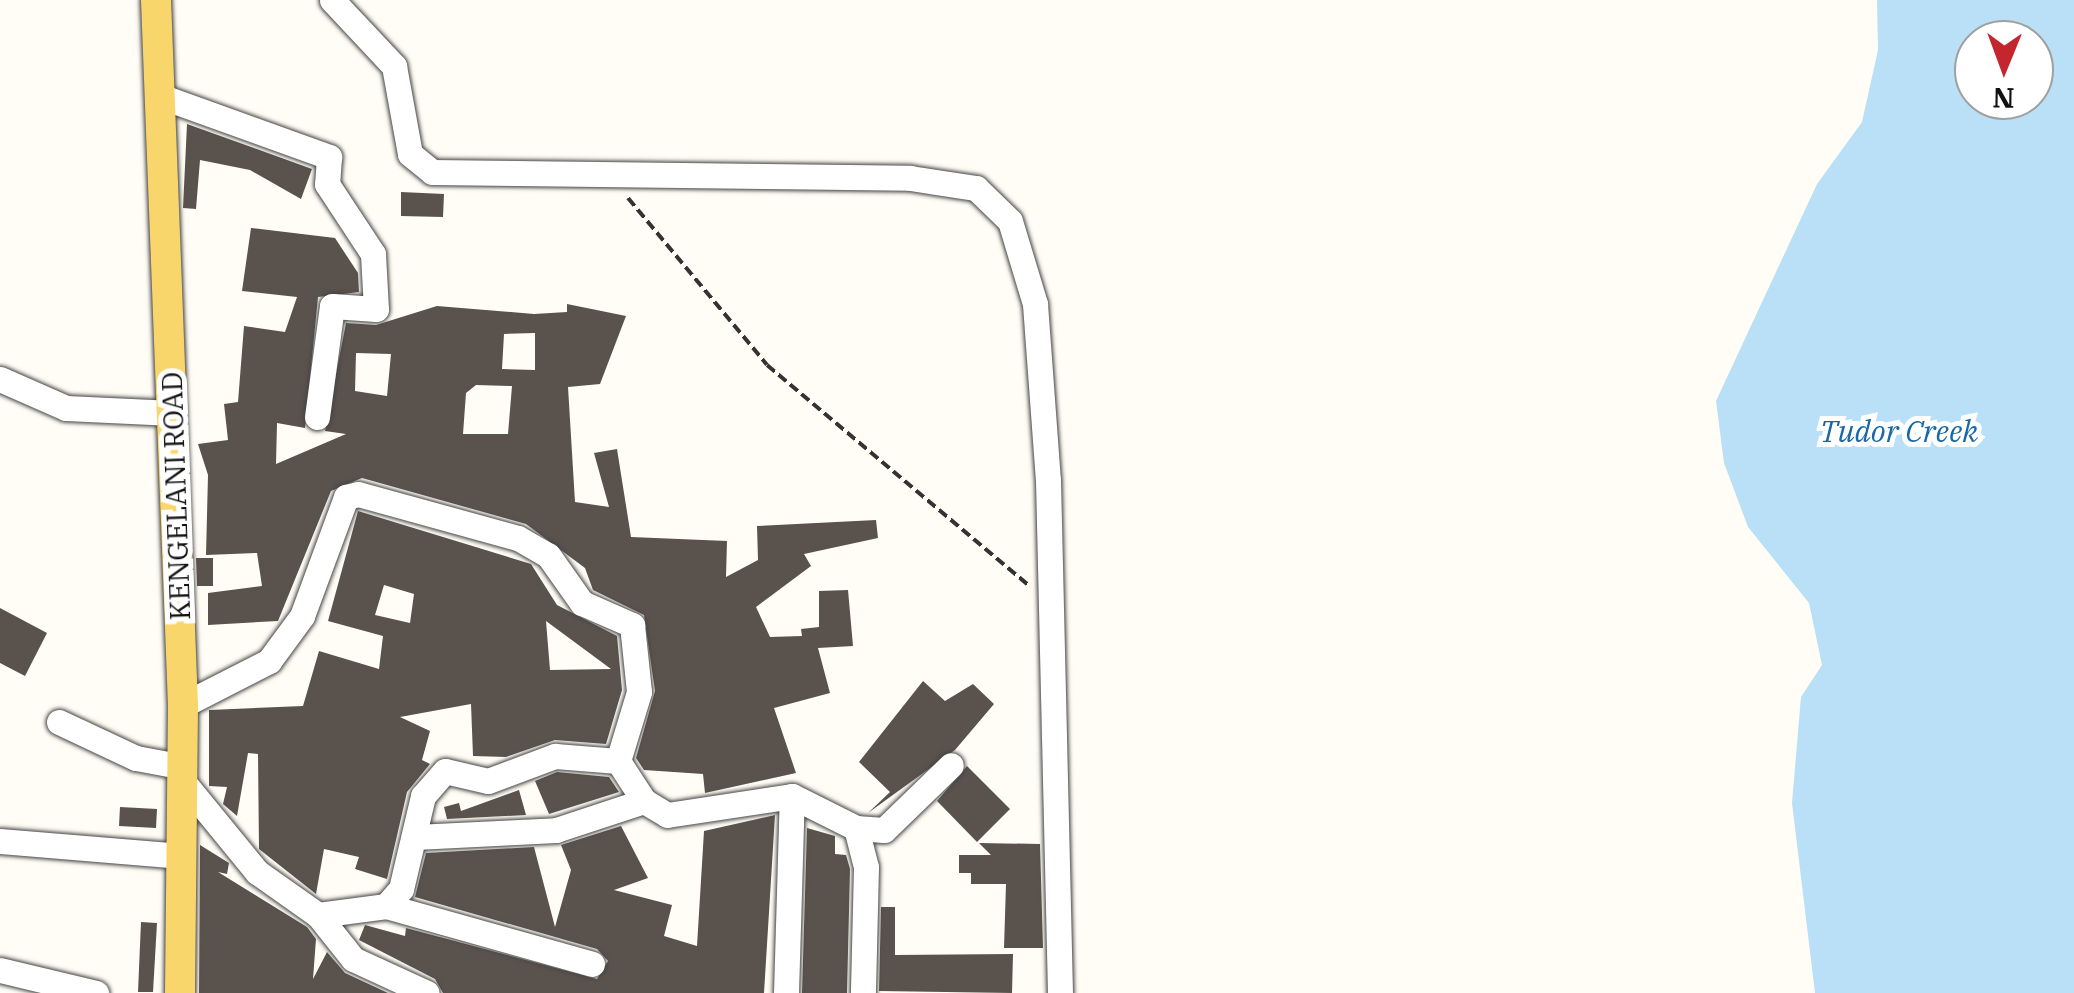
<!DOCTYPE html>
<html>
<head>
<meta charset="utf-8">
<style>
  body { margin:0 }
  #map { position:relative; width:2074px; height:993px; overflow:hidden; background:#fffdf5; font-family:"IBM Plex Serif",serif }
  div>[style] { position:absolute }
  .water>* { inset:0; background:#b9e0f7 }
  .building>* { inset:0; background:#5a524d }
  .path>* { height:4px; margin-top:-2px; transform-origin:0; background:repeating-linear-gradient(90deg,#333 0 10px,transparent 0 15px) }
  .roads { filter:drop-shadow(0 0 2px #444) drop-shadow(0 0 2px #444) }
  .minor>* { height:25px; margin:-12.5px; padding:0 12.5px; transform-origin:12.5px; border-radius:12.5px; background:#fff }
  .major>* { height:30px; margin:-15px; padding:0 15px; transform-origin:15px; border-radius:15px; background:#f9d66b }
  span { translate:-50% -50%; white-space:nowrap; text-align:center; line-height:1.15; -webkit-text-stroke:10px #fff; paint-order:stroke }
  .street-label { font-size:28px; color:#111 }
  .water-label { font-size:30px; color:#1768a6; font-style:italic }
  .north { position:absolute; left:1954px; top:20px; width:100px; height:100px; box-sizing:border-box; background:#fff; border:2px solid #a0a0a0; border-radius:50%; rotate:181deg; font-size:28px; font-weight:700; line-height:40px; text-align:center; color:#111 }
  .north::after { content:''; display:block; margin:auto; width:35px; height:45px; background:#c4262e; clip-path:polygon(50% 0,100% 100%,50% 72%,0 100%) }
</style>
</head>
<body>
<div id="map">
  <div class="water">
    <div style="clip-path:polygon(evenodd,1877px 0,2074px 0,2074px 993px,1815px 993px,1792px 803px,1801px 697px,1822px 665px,1809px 603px,1748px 527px,1724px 463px,1716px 401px,1817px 184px,1862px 122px,1878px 50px,1877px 0,1974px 40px,2034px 40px,2034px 100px,1974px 100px,1974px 40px)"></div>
  </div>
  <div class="building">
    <div style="clip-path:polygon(187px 124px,312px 169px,301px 199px,250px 170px,200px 160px,196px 209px,183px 208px)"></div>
    <div style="clip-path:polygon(401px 192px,444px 194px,443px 217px,401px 216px)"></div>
    <div style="clip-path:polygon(evenodd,251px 228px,335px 238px,358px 273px,359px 292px,318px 297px,305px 428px,277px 423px,276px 464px,346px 434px,325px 431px,346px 323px,376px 325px,437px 306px,534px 314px,567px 312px,567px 304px,626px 316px,600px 384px,568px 387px,575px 502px,609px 507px,594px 453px,617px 449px,631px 537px,727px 541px,726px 577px,758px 560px,757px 526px,876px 520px,878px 538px,804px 554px,811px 566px,756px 607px,770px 637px,802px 636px,801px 629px,819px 627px,819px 591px,848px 590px,853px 646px,818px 648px,830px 693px,774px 708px,796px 773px,705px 793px,703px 774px,644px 770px,636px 758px,655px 691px,644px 615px,593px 590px,585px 568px,526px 524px,362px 478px,331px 491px,278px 621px,208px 625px,208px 593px,262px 586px,257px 553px,206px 555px,208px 475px,198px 444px,228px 440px,224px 404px,238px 402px,244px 326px,285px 332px,297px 297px,242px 291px,251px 228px,535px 333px,535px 370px,502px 369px,504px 334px,535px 333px,251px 228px,356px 353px,391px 354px,387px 396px,355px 391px,356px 353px,251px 228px,476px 385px,512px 386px,508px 434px,463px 434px,466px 393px,476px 385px)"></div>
    <div style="clip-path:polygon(evenodd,358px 511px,531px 564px,557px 605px,617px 636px,622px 690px,606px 744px,555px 740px,506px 757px,473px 756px,471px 704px,400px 717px,430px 731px,422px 760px,430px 764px,407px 792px,387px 879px,355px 869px,359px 857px,324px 849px,316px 894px,259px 849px,258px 754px,248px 753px,237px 816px,223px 804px,227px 787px,209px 786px,209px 710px,303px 706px,319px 651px,379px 669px,383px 636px,328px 621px,358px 511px,384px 585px,414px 594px,410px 623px,375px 615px,384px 585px,358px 511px,546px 621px,611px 669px,550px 670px,546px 621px)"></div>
    <div style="clip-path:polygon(196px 558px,213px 558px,213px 586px,197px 586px)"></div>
    <div style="clip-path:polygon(0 608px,47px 633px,25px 676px,0 663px)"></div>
    <div style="clip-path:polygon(923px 681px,945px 701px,973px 684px,994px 704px,955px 750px,868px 813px,890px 792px,859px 762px)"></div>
    <div style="clip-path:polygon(967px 766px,1010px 809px,977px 842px,937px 801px)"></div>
    <div style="clip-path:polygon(557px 772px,609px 777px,619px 792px,549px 814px,535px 781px)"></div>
    <div style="clip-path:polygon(519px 790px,526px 815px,447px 819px,444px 807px,459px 803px,461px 811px)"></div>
    <div style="clip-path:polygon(120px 807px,157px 809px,156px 828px,119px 826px)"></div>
    <div style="clip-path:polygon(775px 815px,764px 993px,443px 993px,435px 979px,359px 940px,365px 925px,405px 936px,406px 928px,597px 979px,608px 961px,597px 949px,415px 897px,426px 853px,534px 847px,555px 927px,571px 870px,561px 845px,621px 826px,648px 878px,614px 890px,672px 905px,664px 936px,697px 946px,704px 831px)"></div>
    <div style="clip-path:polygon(807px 828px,835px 836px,835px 854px,846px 855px,850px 869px,847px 993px,802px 993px)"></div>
    <div style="clip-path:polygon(979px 843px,1040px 844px,1043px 948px,1004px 948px,1006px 884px,971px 884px,971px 873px,959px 873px,959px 855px,991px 855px)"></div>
    <div style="clip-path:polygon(200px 845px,229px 863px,227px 874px,218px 872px,307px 927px,316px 939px,313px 979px,327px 952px,345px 973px,388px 993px,199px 993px)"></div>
    <div style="clip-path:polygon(881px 907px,895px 907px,895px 955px,1013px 954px,1012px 993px,879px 991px)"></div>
    <div style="clip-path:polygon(141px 922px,157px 923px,153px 992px,138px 992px)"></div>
  </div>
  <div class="path">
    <div style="left:628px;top:198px;width:217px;rotate:50.2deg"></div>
    <div style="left:767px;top:365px;width:341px;rotate:40.1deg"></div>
  </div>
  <div class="roads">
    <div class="minor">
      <div style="left:332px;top:0;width:91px;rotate:46.8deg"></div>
      <div style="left:394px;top:66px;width:89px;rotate:79.7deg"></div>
      <div style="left:410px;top:154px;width:28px;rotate:39deg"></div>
      <div style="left:432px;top:172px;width:478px;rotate:0.7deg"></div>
      <div style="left:910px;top:178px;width:67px;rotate:8.6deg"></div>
      <div style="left:976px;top:188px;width:47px;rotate:44.1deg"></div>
      <div style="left:1010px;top:221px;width:87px;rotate:73.2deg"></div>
      <div style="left:1035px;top:304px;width:176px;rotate:85.8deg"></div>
      <div style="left:1048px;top:480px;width:513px;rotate:88.66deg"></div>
      <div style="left:160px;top:96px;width:180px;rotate:19.8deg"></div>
      <div style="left:329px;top:157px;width:27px;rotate:94deg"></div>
      <div style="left:327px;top:184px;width:84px;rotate:56.7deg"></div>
      <div style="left:373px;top:254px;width:55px;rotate:86.9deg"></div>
      <div style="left:376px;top:309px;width:44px;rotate:-176.1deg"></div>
      <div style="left:332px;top:306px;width:112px;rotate:97.7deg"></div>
      <div style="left:0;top:379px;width:72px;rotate:23.7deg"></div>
      <div style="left:66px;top:408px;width:107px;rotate:2.7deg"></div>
      <div style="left:183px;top:705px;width:97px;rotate:-27.1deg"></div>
      <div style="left:269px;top:661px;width:56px;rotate:-53.7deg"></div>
      <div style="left:302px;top:616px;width:127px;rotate:-69.7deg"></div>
      <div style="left:346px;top:497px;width:12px;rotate:-14deg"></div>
      <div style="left:358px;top:494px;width:166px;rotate:15.4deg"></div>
      <div style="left:518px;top:538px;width:34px;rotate:30deg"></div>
      <div style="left:548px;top:555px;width:59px;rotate:54.7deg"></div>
      <div style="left:582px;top:603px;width:55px;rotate:23.7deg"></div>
      <div style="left:632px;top:625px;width:67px;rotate:84deg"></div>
      <div style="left:639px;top:692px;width:72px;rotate:106.9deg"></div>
      <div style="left:59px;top:722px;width:85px;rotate:25.1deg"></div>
      <div style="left:136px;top:758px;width:49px;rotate:10.6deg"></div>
      <div style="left:185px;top:784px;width:114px;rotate:50.7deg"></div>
      <div style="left:257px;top:872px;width:75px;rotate:35.2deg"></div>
      <div style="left:318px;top:915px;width:69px;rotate:-7.5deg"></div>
      <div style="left:386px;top:906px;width:214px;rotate:15.7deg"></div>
      <div style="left:856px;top:828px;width:40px;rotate:75.6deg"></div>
      <div style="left:866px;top:867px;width:126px;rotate:91.4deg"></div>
      <div style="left:415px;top:837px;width:141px;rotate:-2.8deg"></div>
      <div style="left:556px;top:830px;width:93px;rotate:-18.2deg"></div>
      <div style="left:0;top:841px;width:182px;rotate:4.7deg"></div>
      <div style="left:386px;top:906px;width:23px;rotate:-49deg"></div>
      <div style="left:401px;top:889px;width:96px;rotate:-76.7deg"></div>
      <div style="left:423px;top:796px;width:33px;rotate:-49deg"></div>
      <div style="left:445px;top:771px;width:44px;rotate:13.1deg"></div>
      <div style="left:488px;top:781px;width:72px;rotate:-20.5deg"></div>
      <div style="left:555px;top:756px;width:63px;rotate:4.5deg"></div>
      <div style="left:618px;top:761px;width:48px;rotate:57deg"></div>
      <div style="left:644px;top:801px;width:27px;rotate:31deg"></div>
      <div style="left:667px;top:815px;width:126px;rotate:-8.6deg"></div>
      <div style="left:792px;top:796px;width:72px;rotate:26.6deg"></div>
      <div style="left:856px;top:828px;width:28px;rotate:4deg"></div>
      <div style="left:884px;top:830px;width:93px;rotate:-44.1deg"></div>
      <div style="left:318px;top:915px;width:56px;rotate:51.5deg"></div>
      <div style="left:353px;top:959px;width:81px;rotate:24.7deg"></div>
      <div style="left:0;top:970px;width:99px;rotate:13.5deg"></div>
      <div style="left:786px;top:993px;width:197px;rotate:-88.3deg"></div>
    </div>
    <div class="major">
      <div style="left:156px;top:0;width:706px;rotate:87.81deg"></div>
      <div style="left:183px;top:705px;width:288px;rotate:90.6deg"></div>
    </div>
  </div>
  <div class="street-label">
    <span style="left:176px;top:496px;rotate:-92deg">KENGELANI ROAD</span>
  </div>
  <div class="water-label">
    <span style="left:1899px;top:431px">Tudor Creek</span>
  </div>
  <div class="north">N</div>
</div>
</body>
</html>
